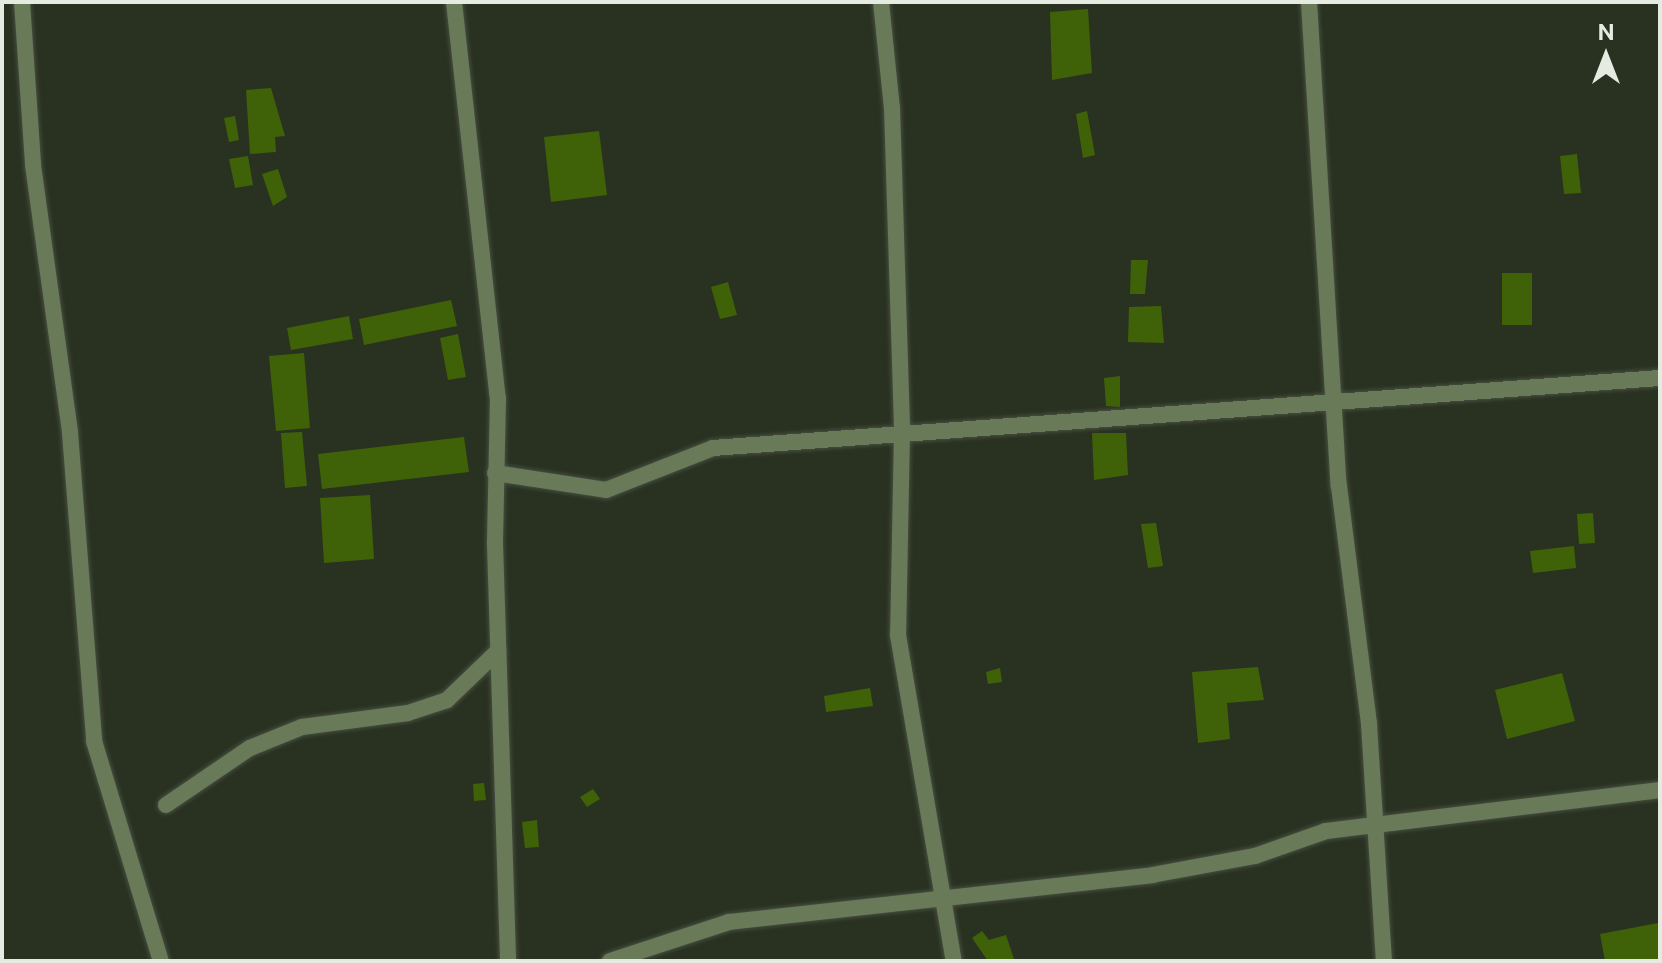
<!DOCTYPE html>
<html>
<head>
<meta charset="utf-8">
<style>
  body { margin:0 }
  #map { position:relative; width:1662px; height:963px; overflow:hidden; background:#293121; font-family:"Public Sans",sans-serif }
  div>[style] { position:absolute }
  .building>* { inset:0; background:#3f6208 }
  .roads { filter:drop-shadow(0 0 2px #474f40) drop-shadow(0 0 2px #474f40) }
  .minor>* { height:16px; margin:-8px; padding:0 8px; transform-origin:8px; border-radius:8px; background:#697a59 }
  span { translate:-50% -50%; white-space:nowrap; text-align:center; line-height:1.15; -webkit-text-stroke:6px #293121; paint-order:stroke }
  .frame { position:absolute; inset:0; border:4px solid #e6ebe1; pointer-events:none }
  .north { position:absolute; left:1566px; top:16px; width:80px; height:80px; -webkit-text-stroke:6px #293121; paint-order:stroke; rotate:0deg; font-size:22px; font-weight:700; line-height:32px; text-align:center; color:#e6ebe1 }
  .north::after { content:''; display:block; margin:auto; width:28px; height:36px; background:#e6ebe1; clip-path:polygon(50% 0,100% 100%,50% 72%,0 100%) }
</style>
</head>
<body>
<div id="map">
  <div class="building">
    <div style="clip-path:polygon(1088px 9px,1092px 73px,1052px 80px,1050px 12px)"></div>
    <div style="clip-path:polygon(271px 88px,285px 136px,275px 137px,276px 152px,250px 154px,246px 90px)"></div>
    <div style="clip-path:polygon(1087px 111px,1095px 155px,1083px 158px,1076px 114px)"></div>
    <div style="clip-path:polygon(235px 116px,239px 140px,229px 142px,224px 118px)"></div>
    <div style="clip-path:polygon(599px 131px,607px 195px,551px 202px,544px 137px)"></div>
    <div style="clip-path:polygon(1577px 154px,1581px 193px,1564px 194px,1560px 156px)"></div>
    <div style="clip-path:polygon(248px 156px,253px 185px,235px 188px,229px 159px)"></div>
    <div style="clip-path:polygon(278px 169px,287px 197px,273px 206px,262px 174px)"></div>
    <div style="clip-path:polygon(1131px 260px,1148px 260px,1145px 294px,1130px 294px)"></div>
    <div style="clip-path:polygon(1502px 273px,1532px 273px,1532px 325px,1502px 325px)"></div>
    <div style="clip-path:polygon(728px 282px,737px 315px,720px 319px,711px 287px)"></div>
    <div style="clip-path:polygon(451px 300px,457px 326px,364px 345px,359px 319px)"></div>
    <div style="clip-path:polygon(1161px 306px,1164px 343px,1128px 342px,1129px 307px)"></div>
    <div style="clip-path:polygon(349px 316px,353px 339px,291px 350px,287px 328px)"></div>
    <div style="clip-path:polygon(458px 334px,466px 377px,448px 380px,440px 338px)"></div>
    <div style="clip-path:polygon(304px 353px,310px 428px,276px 431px,269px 356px)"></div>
    <div style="clip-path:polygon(1120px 376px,1120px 407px,1106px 406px,1104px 378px)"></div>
    <div style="clip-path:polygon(302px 432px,307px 486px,285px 488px,281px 433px)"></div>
    <div style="clip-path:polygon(1092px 433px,1126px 433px,1128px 475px,1094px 480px)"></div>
    <div style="clip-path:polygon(464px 437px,469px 472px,322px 489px,318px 454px)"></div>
    <div style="clip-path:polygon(370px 495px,374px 559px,324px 563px,320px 498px)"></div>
    <div style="clip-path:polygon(1593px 513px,1595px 543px,1579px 544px,1577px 514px)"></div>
    <div style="clip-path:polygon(1156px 523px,1163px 566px,1148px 568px,1141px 524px)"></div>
    <div style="clip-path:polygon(1574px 546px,1576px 568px,1533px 573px,1530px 551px)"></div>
    <div style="clip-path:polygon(1258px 667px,1264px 700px,1227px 703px,1230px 739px,1198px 743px,1192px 672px)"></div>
    <div style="clip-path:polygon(1000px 668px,1002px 682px,988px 684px,986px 672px)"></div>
    <div style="clip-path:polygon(1562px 673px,1575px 721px,1507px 739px,1495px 690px)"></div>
    <div style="clip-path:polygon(870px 688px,873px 706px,826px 712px,824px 696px)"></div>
    <div style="clip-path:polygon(484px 783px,486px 800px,474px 801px,473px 784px)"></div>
    <div style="clip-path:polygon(593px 789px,600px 799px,587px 807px,580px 797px)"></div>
    <div style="clip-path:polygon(537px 820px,539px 847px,525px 848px,522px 822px)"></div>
    <div style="clip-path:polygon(1658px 923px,1660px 961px,1605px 961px,1600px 934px)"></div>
    <div style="clip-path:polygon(982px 931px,989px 940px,1006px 935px,1014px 959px,988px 961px,972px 938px)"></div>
  </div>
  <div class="roads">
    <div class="minor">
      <div style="left:22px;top:2px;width:163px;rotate:86.1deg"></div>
      <div style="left:33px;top:165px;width:271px;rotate:82.1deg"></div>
      <div style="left:70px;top:433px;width:309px;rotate:85.5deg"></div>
      <div style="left:94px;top:741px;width:230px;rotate:73.1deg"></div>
      <div style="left:454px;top:2px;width:398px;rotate:83.7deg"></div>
      <div style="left:498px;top:398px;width:146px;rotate:91.2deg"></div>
      <div style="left:495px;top:544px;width:417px;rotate:88.2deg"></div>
      <div style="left:881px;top:2px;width:107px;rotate:84.1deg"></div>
      <div style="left:892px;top:108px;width:324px;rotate:88.2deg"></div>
      <div style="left:902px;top:432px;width:203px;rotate:91.1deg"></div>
      <div style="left:898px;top:635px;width:331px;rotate:80.3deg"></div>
      <div style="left:1309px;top:2px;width:485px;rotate:86.5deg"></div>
      <div style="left:1339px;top:486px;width:240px;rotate:82.8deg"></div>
      <div style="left:1369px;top:724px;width:237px;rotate:86.4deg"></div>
      <div style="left:495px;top:473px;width:112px;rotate:8.7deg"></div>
      <div style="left:606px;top:490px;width:115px;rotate:-21.4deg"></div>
      <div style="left:713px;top:448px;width:950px;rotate:-4.23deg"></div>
      <div style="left:166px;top:805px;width:102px;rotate:-34.2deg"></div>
      <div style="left:250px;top:748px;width:56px;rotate:-22deg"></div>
      <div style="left:302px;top:727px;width:107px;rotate:-7.5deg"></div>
      <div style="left:408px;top:713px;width:41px;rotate:-18.4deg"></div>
      <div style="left:447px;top:700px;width:71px;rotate:-43.9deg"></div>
      <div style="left:610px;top:961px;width:125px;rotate:-18.1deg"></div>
      <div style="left:729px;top:922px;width:426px;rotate:-6.3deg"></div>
      <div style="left:1152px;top:875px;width:105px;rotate:-10.5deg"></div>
      <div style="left:1255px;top:856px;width:75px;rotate:-19.4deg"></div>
      <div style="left:1326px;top:831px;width:337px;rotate:-7deg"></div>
    </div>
  </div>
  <div class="frame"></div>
  <div class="north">N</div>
</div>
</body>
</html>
